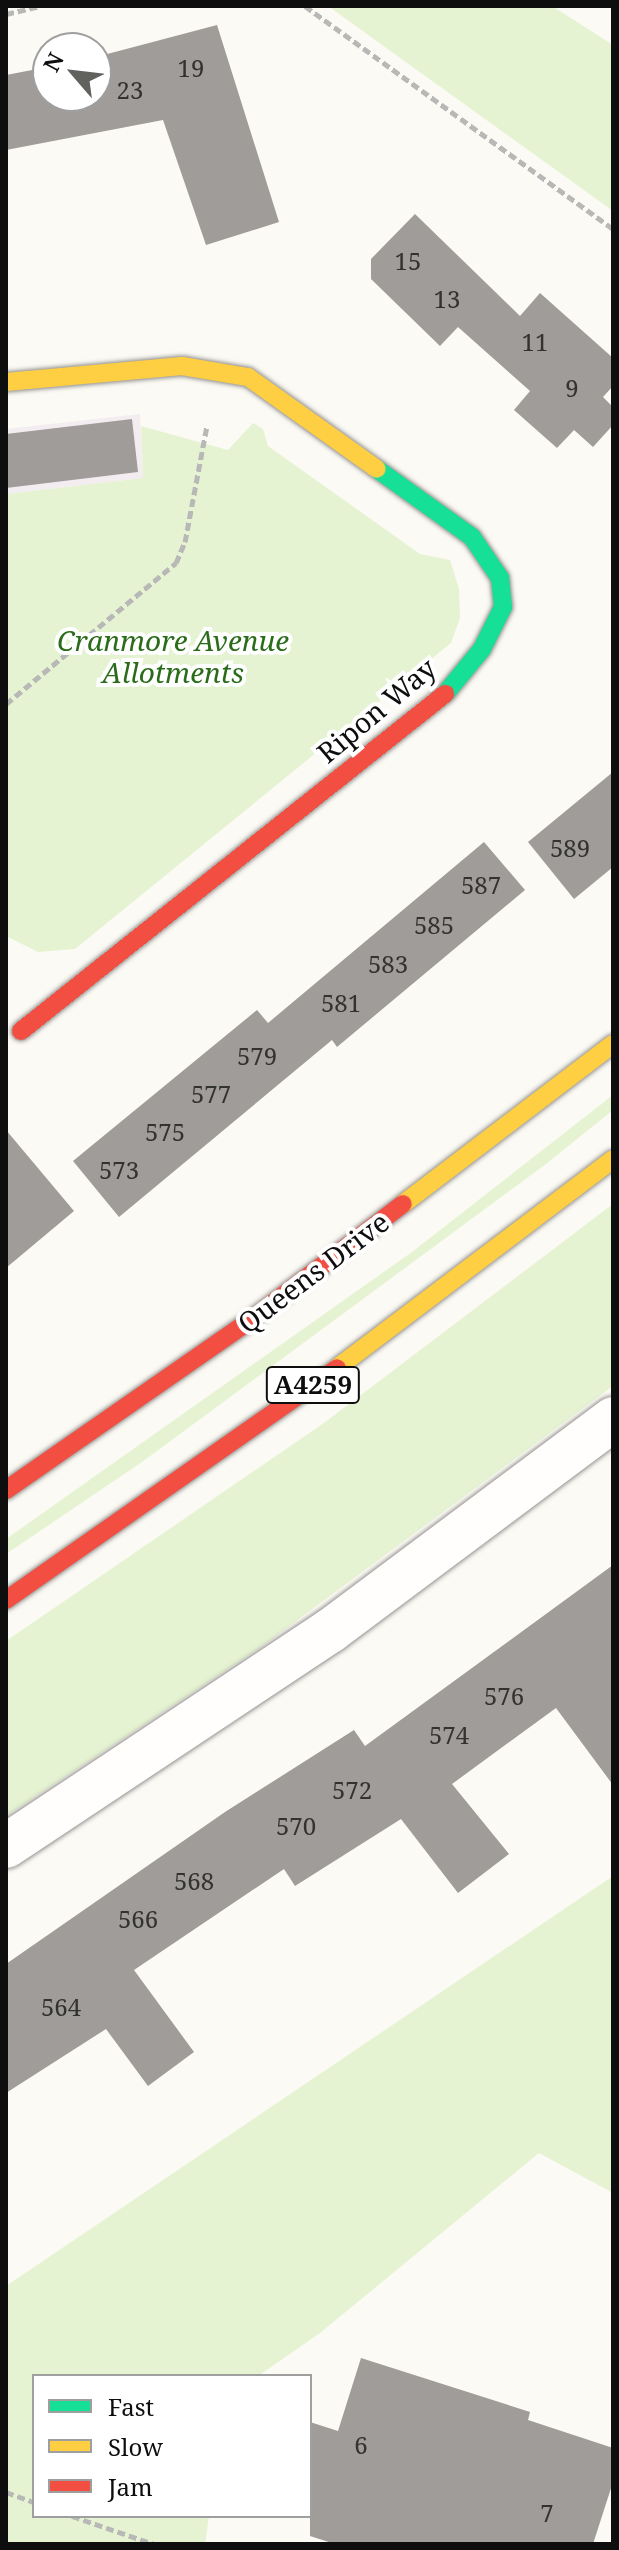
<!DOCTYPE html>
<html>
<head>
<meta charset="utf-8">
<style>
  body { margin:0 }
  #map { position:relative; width:619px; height:2550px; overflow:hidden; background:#fcfaf4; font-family:"Noto Serif",serif }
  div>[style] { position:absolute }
  .industrial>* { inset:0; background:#f3edf1 }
  .green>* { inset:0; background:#e5f3d2 }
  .building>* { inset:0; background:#9f9c99 }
  .path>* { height:5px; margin-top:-2.5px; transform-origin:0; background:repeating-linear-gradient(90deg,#b8b8b7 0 8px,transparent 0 12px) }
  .roads { filter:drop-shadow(0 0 2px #959492) drop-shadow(0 0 2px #959492) }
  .street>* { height:44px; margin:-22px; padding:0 22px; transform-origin:22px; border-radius:22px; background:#fffefd }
  .fast>* { height:18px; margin:-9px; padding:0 9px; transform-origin:9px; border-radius:9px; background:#16e098 }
  .slow>* { height:18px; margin:-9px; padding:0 9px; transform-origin:9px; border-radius:9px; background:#ffcf43 }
  .jam>* { height:18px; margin:-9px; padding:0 9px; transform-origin:9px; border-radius:9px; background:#f24e42 }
  span { translate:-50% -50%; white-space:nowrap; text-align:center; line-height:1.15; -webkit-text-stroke:8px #fff; paint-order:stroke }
  .number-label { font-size:24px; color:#323231 }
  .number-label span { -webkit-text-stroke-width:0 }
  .shield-label span { padding:2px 6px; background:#fff; border:2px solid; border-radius:6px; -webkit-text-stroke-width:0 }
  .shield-label { font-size:26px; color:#0e0e0e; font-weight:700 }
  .park-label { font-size:28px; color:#2a6c19; font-style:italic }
  .street-label { font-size:28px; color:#0e0e0e }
  .frame { position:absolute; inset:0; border:8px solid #0e0e0e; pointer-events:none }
  .legend { position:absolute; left:32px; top:2374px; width:280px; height:144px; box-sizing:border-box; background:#fff; border:2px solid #9f9f9f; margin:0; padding:10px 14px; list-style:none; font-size:24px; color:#0e0e0e }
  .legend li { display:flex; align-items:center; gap:16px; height:40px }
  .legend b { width:40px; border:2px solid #9f9f9f }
  .north { position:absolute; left:32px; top:32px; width:80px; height:80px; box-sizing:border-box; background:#fff; border:2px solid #9f9f9f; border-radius:50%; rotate:298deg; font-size:22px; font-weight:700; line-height:32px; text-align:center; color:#0e0e0e }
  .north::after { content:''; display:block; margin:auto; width:28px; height:36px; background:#61615e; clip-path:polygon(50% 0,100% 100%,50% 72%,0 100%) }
</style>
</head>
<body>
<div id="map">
  <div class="industrial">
    <div style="clip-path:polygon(140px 414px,143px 478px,6px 494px,6px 429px)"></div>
  </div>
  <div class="green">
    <div style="clip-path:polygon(328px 6px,552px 6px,613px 45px,613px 211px)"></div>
    <div style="clip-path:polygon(253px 423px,263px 429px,268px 446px,420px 554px,450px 560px,459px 589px,460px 618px,451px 643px,75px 949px,38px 952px,6px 936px,6px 494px,143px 478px,141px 426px,228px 450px)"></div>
    <div style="clip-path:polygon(613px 1095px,613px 1110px,546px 1164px,142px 1462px,6px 1554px,6px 1539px,412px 1252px)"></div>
    <div style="clip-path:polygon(613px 1204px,613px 1386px,261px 1647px,6px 1816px,6px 1641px,324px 1423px)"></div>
    <div style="clip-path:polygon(613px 1876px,613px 2193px,539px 2153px,320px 2333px,258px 2376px,34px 2376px,34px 2516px,209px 2516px,205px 2544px,6px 2544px,6px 2286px)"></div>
  </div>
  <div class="building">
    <div style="clip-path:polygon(217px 25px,279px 222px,206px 245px,163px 120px,6px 150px,6px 75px,48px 67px,48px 96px,96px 96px,96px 57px)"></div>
    <div style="clip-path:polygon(415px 214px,520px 316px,540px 293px,613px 358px,613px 386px,603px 397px,613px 407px,613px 425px,593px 447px,574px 430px,557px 448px,514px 410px,530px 391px,458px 327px,440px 346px,371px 279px,371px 259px)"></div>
    <div style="clip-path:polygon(132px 419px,138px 472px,6px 488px,6px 434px)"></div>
    <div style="clip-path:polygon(613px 772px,613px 867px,574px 899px,528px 842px)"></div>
    <div style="clip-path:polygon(484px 842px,525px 890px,337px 1047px,332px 1040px,119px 1217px,73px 1161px,257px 1010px,268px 1023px)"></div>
    <div style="clip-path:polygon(6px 1130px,74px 1211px,6px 1268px)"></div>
    <div style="clip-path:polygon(613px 1565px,613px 1785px,556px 1708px,452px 1784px,509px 1854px,458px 1893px,401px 1819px,295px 1886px,284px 1869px,134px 1970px,194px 2052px,148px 2086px,106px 2029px,6px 2093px,6px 1964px,225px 1812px,354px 1730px,365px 1746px)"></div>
    <div style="clip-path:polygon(361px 2358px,530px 2412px,528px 2420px,613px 2448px,613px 2482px,593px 2544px,335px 2544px,310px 2536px,310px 2422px,338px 2431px)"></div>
  </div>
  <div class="path">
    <div style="left:305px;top:6px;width:380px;rotate:35.9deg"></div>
    <div style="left:6px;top:14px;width:35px;rotate:-13deg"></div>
    <div style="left:6px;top:704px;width:221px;rotate:-39.7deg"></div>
    <div style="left:176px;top:563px;width:23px;rotate:-67deg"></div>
    <div style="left:185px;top:542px;width:118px;rotate:-79.3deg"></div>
    <div style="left:6px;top:2492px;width:30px;rotate:20deg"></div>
    <div style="left:72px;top:2516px;width:87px;rotate:18.9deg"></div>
  </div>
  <div class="roads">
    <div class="street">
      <div style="left:6px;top:1846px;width:389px;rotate:-33.6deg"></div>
      <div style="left:330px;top:1631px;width:354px;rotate:-36.8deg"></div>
    </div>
    <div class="fast">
      <div style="left:377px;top:469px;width:117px;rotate:35.6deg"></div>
      <div style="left:472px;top:537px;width:50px;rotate:55.7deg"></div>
      <div style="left:500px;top:578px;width:29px;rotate:84deg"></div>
      <div style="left:503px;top:607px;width:47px;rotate:116.6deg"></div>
      <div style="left:482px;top:649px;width:58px;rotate:129.4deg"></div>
    </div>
    <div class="slow">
      <div style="left:6px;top:382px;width:177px;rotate:-5.2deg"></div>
      <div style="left:182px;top:366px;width:67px;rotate:9.5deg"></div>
      <div style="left:248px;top:377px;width:158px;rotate:35.5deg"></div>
      <div style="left:403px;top:1204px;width:264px;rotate:-37.3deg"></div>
      <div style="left:337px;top:1368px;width:346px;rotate:-37.1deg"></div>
    </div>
    <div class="jam">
      <div style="left:21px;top:1031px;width:542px;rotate:-38.48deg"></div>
      <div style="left:6px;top:1490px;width:303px;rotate:-34.8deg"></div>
      <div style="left:255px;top:1317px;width:186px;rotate:-37.4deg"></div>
      <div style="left:6px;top:1600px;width:404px;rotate:-35deg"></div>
    </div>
  </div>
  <div class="number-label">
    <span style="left:191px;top:68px">19</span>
    <span style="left:130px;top:90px">23</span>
    <span style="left:408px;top:261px">15</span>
    <span style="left:447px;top:299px">13</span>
    <span style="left:535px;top:342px">11</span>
    <span style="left:572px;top:388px">9</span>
    <span style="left:570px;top:848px">589</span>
    <span style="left:481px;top:885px">587</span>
    <span style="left:434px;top:925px">585</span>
    <span style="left:388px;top:964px">583</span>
    <span style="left:341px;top:1003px">581</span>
    <span style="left:257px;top:1056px">579</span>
    <span style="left:211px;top:1094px">577</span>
    <span style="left:165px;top:1132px">575</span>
    <span style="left:119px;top:1170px">573</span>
    <span style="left:504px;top:1696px">576</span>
    <span style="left:449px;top:1735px">574</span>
    <span style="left:352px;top:1790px">572</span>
    <span style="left:296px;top:1826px">570</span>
    <span style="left:194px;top:1881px">568</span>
    <span style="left:138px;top:1919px">566</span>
    <span style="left:61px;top:2007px">564</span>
    <span style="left:361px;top:2445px">6</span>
    <span style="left:547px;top:2513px">7</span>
  </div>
  <div class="shield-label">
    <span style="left:313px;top:1385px">A4259</span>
  </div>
  <div class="park-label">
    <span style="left:173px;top:656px">Cranmore Avenue<br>Allotments</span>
  </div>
  <div class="street-label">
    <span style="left:376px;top:710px;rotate:-40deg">Ripon Way</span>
    <span style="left:313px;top:1272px;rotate:-37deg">Queens Drive</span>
  </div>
  <div class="frame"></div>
  <ul class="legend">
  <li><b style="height:10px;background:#16e098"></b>Fast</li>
  <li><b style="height:10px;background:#ffcf43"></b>Slow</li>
  <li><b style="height:10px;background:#f24e42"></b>Jam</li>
  </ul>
  <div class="north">N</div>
</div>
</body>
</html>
